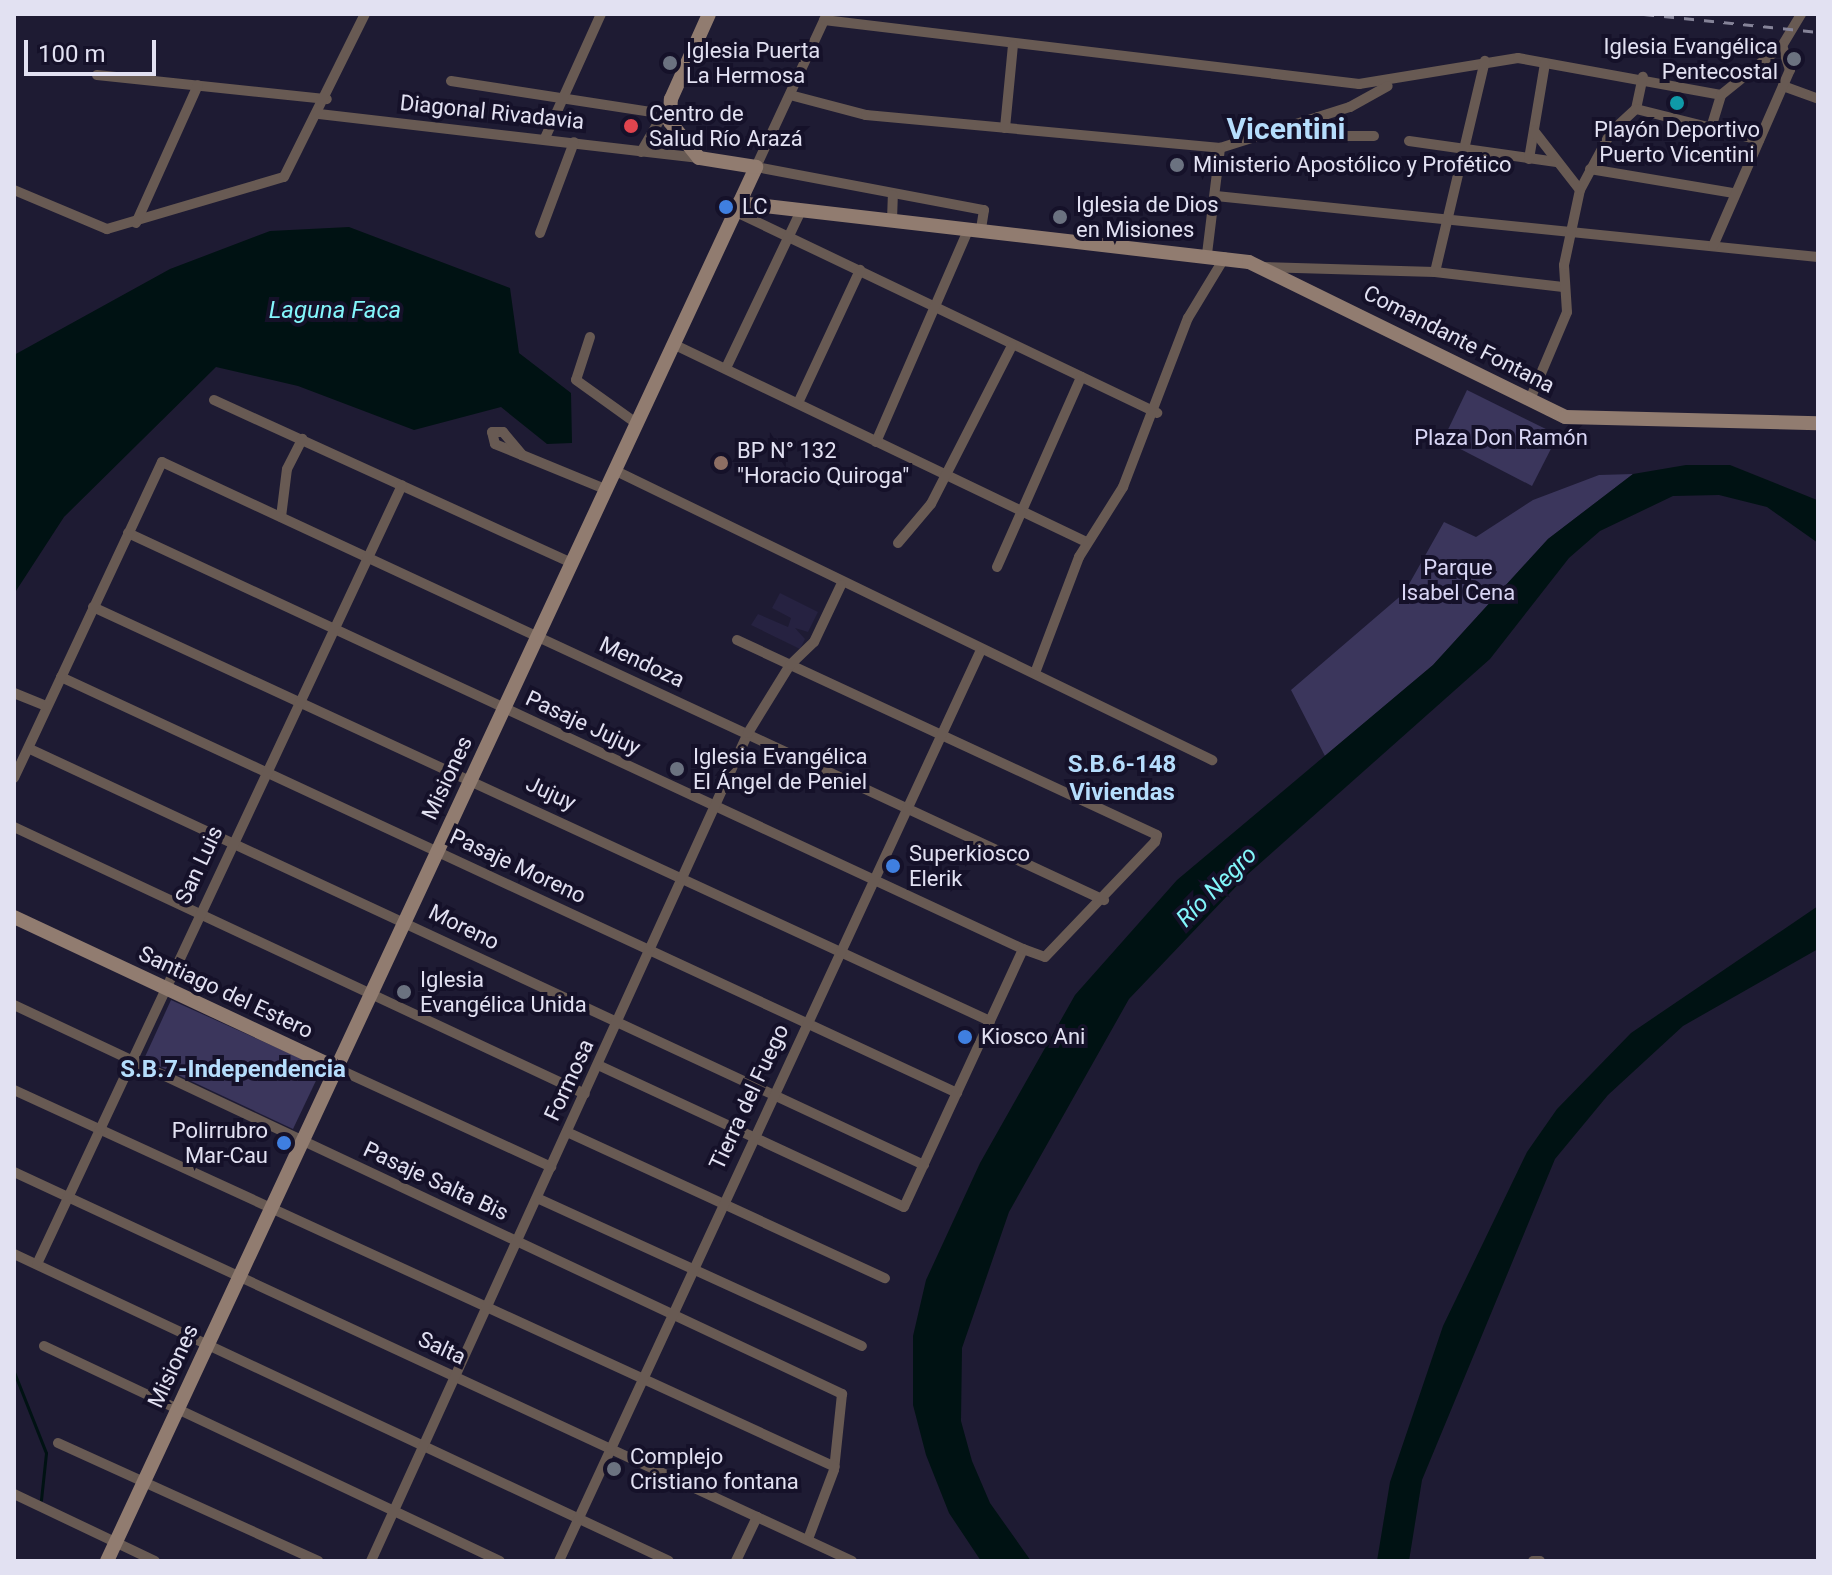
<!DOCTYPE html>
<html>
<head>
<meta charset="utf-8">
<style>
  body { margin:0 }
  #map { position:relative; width:1832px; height:1575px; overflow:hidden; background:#1e1b33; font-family:Roboto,sans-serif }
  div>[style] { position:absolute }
  .built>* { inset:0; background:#262241 }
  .green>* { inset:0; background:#3b365c }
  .water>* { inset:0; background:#001213 }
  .stream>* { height:3px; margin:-1.5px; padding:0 1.5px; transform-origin:1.5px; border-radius:1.5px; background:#001213 }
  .street>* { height:10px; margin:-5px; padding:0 5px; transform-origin:5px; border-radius:5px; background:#685a53 }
  .secondary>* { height:14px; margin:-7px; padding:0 7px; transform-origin:7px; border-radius:7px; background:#917c70 }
  .rail>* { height:3px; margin-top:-1.5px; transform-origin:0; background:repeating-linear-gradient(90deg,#858398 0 10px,transparent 0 20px) }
  .dots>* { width:22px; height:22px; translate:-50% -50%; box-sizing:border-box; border:4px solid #151129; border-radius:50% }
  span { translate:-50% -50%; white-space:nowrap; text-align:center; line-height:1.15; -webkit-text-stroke:8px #151129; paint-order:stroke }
  .poi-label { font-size:22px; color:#e2e1f2 }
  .right { translate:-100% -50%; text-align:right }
  .left { translate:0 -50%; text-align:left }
  .street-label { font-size:22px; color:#e2e1f2 }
  .park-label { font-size:22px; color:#d9d6f5 }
  .water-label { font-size:24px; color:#83f6fb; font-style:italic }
  .neighbourhood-label { font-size:24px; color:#b5ddfc; font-weight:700 }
  .district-label { font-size:30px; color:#b5ddfc; font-weight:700 }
  .frame { position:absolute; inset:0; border:16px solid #e2e1f2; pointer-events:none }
  .scale { position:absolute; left:24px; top:40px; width:132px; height:36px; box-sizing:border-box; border:4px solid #e2e1f2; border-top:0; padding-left:10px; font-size:24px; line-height:28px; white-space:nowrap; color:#e2e1f2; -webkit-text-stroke:6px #151129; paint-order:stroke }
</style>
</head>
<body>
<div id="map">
  <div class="built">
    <div style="clip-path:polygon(780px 593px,818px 612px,808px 632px,795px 628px,805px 639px,800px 649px,751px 625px,758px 614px,788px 627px,791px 618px,772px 608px)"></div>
  </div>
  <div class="green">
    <div style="clip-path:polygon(1467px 390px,1558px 435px,1532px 486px,1443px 440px)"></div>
    <div style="clip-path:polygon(1633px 474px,1548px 539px,1433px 665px,1325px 756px,1291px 690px,1404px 593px,1444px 522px,1476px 537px,1533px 500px,1599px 475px)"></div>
    <div style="clip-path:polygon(171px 1000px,322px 1068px,293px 1129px,144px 1059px)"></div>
  </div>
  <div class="water">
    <div style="clip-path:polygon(349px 227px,510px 288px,519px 353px,571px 393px,572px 443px,547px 444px,501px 407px,414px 430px,298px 386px,216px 367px,64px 517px,14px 594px,14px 355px,170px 269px,270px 231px)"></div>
    <div style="clip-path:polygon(1686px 465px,1730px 465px,1817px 500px,1818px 543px,1767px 507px,1719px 495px,1673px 496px,1600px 531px,1569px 558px,1490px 659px,1248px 874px,1129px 999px,1009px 1212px,962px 1348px,961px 1421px,972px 1461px,990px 1503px,1031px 1561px,981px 1561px,949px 1513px,926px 1455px,913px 1405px,913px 1336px,926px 1280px,980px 1163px,1075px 995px,1177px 880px,1433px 665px,1548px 539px,1633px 474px)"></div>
    <div style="clip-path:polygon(1818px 906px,1818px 949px,1683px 1026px,1608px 1095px,1555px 1159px,1422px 1480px,1409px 1561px,1377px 1561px,1390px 1482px,1443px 1326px,1527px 1152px,1557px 1109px,1631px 1033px)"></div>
  </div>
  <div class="stream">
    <div style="left:14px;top:1372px;width:87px;rotate:68.4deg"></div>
    <div style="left:46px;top:1453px;width:47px;rotate:96.1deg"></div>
  </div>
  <div class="street">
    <div style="left:826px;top:16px;width:166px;rotate:114.9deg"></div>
    <div style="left:756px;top:167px;width:232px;rotate:10.7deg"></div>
    <div style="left:984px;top:210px;width:20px;rotate:99deg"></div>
    <div style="left:824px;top:20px;width:539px;rotate:6.82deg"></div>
    <div style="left:1359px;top:84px;width:161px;rotate:-9.3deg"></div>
    <div style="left:1518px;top:58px;width:206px;rotate:10.3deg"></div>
    <div style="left:97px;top:75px;width:231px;rotate:6deg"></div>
    <div style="left:451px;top:81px;width:215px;rotate:8.8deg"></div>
    <div style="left:1783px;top:86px;width:37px;rotate:20deg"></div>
    <div style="left:790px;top:95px;width:79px;rotate:14.7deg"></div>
    <div style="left:866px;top:115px;width:356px;rotate:5.3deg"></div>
    <div style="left:1220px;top:148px;width:136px;rotate:-17.5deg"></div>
    <div style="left:1350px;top:107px;width:43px;rotate:-28.9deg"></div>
    <div style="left:1636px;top:109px;width:33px;rotate:-78deg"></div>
    <div style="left:319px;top:114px;width:383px;rotate:6.6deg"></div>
    <div style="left:1318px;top:117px;width:33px;rotate:35deg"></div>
    <div style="left:1345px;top:136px;width:29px"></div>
    <div style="left:1005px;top:128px;width:83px;rotate:-84.5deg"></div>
    <div style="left:1711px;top:128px;width:34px;rotate:-73deg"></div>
    <div style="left:1721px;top:95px;width:78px;rotate:-38.8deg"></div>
    <div style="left:1782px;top:46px;width:37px;rotate:-59deg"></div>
    <div style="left:545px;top:138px;width:136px;rotate:-65.7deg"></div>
    <div style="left:1409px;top:141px;width:149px;rotate:8.1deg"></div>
    <div style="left:641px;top:152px;width:50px;rotate:-59.8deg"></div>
    <div style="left:1529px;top:159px;width:97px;rotate:-80.5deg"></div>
    <div style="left:1590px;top:169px;width:146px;rotate:9.5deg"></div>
    <div style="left:14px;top:190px;width:101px;rotate:22.8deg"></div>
    <div style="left:107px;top:229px;width:184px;rotate:-16.4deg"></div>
    <div style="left:284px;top:177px;width:182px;rotate:-63.6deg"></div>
    <div style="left:1580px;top:190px;width:66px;rotate:-61.9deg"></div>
    <div style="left:1611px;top:132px;width:34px;rotate:-43deg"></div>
    <div style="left:1636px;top:109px;width:127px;rotate:14.1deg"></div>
    <div style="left:1216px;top:196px;width:605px;rotate:5.79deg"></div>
    <div style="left:734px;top:211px;width:469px;rotate:25.5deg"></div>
    <div style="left:892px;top:220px;width:25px;rotate:-88deg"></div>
    <div style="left:136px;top:223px;width:151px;rotate:-65.8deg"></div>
    <div style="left:540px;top:233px;width:97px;rotate:-69.5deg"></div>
    <div style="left:1713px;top:246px;width:192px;rotate:-66.4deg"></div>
    <div style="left:1790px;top:70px;width:25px;rotate:-108deg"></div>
    <div style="left:1207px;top:254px;width:107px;rotate:-83deg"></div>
    <div style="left:1263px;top:267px;width:172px;rotate:1.7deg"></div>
    <div style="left:1435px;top:272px;width:129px;rotate:6.7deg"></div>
    <div style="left:1435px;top:272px;width:217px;rotate:-76.7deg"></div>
    <div style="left:590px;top:337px;width:45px;rotate:108deg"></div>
    <div style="left:576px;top:380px;width:74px;rotate:35.6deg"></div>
    <div style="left:673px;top:344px;width:459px;rotate:25.6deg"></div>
    <div style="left:726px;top:368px;width:174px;rotate:-64.5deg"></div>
    <div style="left:1531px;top:397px;width:92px;rotate:-67deg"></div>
    <div style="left:1567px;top:312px;width:47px;rotate:-93.7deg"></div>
    <div style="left:1564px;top:265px;width:77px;rotate:-78deg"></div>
    <div style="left:1580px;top:190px;width:75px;rotate:-127.9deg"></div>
    <div style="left:214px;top:400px;width:392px;rotate:24.5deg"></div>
    <div style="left:798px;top:403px;width:147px;rotate:-65deg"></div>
    <div style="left:876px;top:442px;width:233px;rotate:-66.5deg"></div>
    <div style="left:522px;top:455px;width:29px;rotate:-158deg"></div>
    <div style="left:495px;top:444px;width:12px;rotate:-104deg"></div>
    <div style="left:492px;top:432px;width:11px"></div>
    <div style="left:503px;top:432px;width:30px;rotate:50deg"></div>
    <div style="left:522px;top:455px;width:90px;rotate:22.3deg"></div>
    <div style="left:614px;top:470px;width:665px;rotate:25.87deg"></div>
    <div style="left:281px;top:517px;width:48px;rotate:-82.9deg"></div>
    <div style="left:287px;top:469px;width:34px;rotate:-63deg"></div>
    <div style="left:128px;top:533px;width:987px;rotate:24.93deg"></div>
    <div style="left:898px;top:543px;width:51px;rotate:-49.8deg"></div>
    <div style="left:931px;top:504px;width:178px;rotate:-62.9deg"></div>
    <div style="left:997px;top:567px;width:208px;rotate:-66.1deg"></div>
    <div style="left:93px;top:607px;width:988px;rotate:24.78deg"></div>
    <div style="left:1035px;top:673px;width:124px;rotate:-69.2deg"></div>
    <div style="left:1079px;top:557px;width:83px;rotate:-57.8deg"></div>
    <div style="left:1123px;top:487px;width:181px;rotate:-69deg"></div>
    <div style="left:1188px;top:318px;width:71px;rotate:-58.8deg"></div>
    <div style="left:61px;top:677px;width:988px;rotate:24.9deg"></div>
    <div style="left:14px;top:693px;width:35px;rotate:22deg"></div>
    <div style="left:30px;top:749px;width:986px;rotate:24.95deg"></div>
    <div style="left:14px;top:778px;width:349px;rotate:-64.9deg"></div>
    <div style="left:162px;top:462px;width:1039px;rotate:24.94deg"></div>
    <div style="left:14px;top:827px;width:630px;rotate:25.06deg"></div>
    <div style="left:14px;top:1005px;width:915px;rotate:25.16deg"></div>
    <div style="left:842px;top:1394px;width:76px;rotate:96deg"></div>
    <div style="left:834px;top:1470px;width:74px;rotate:110.6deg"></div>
    <div style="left:598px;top:1065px;width:337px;rotate:24.9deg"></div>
    <div style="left:904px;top:1207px;width:284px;rotate:-65.2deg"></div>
    <div style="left:1023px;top:949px;width:23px;rotate:20deg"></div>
    <div style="left:1045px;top:957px;width:159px;rotate:-46.3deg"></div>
    <div style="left:1155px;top:842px;width:7px;rotate:-74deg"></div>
    <div style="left:1157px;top:835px;width:463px;rotate:-155.1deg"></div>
    <div style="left:336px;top:1068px;width:237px;rotate:24.7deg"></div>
    <div style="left:14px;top:1090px;width:903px;rotate:24.66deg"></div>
    <div style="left:567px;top:1132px;width:350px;rotate:24.7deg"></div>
    <div style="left:14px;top:1172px;width:924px;rotate:24.9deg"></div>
    <div style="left:537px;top:1198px;width:357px;rotate:24.5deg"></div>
    <div style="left:14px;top:1254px;width:723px;rotate:25.11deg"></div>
    <div style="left:37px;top:1264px;width:860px;rotate:-64.89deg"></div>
    <div style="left:44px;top:1346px;width:504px;rotate:25.24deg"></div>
    <div style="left:58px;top:1443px;width:286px;rotate:24.4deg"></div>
    <div style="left:14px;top:1494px;width:156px;rotate:25.4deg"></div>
    <div style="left:371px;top:1561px;width:910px;rotate:-65.52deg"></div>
    <div style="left:748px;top:733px;width:80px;rotate:-58.3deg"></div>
    <div style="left:790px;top:665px;width:33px;rotate:-44deg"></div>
    <div style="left:814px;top:642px;width:63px;rotate:-64.7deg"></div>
    <div style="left:559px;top:1561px;width:1002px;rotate:-65.15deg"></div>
    <div style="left:736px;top:1561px;width:49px;rotate:-64.5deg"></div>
    <div style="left:1533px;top:1561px;width:7px"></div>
  </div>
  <div class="secondary">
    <div style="left:739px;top:203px;width:513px;rotate:6.6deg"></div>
    <div style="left:1249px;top:262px;width:352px;rotate:26.1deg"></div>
    <div style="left:1565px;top:417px;width:253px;rotate:1.4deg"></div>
    <div style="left:14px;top:917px;width:356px;rotate:25.1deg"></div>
    <div style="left:107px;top:1561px;width:1538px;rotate:-65.03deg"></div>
    <div style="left:756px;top:167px;width:58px;rotate:-171deg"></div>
    <div style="left:699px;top:158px;width:46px;rotate:-128.9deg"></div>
    <div style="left:670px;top:122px;width:23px;rotate:-88deg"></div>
    <div style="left:671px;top:99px;width:93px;rotate:-65.9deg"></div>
  </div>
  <div class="rail">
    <div style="left:1644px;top:14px;width:175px;rotate:5.9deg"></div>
  </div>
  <div class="dots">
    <div style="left:1794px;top:59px;background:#6b7280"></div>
    <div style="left:670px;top:63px;background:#6b7280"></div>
    <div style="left:1677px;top:103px;background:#0f9aa8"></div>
    <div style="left:631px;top:126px;background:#e0444e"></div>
    <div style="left:1177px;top:165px;background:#6b7280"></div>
    <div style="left:726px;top:207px;background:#3f7fe0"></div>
    <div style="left:1060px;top:217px;background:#6b7280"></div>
    <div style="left:721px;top:463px;background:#8d6e63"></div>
    <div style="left:677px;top:769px;background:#6b7280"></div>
    <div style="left:893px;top:866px;background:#3f7fe0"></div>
    <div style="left:404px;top:992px;background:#6b7280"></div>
    <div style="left:965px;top:1037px;background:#3f7fe0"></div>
    <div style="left:284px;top:1143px;background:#3f7fe0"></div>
    <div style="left:614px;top:1469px;background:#6b7280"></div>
  </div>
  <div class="poi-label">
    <span class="right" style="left:1778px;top:59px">Iglesia Evangélica<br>Pentecostal</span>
    <span class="left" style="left:686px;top:63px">Iglesia Puerta<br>La Hermosa</span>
    <span class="left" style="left:649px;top:126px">Centro de<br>Salud Río Arazá</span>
    <span style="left:1677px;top:142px">Playón Deportivo<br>Puerto Vicentini</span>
    <span class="left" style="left:1193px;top:165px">Ministerio Apostólico y Profético</span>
    <span class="left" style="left:1076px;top:217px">Iglesia de Dios<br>en Misiones</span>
    <span class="left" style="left:742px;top:207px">LC</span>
    <span class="left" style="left:737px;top:463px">BP N° 132<br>"Horacio Quiroga"</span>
    <span class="left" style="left:693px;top:769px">Iglesia Evangélica<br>El Ángel de Peniel</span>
    <span class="left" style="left:909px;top:866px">Superkiosco<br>Elerik</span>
    <span class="left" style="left:420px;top:992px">Iglesia<br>Evangélica Unida</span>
    <span class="left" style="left:981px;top:1037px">Kiosco Ani</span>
    <span class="right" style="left:268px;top:1143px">Polirrubro<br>Mar-Cau</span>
    <span class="left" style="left:630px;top:1469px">Complejo<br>Cristiano fontana</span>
  </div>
  <div class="street-label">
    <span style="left:492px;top:112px;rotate:6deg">Diagonal Rivadavia</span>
    <span style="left:1459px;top:339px;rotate:27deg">Comandante Fontana</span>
    <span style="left:642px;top:662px;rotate:25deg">Mendoza</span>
    <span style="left:583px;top:723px;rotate:25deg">Pasaje Jujuy</span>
    <span style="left:447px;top:778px;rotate:-65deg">Misiones</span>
    <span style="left:551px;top:793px;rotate:25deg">Jujuy</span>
    <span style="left:199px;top:865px;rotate:-65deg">San Luis</span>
    <span style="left:518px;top:866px;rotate:25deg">Pasaje Moreno</span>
    <span style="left:464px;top:927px;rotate:26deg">Moreno</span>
    <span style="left:226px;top:992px;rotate:25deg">Santiago del Estero</span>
    <span style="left:569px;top:1080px;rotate:-65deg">Formosa</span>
    <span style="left:749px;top:1097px;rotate:-65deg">Tierra del Fuego</span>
    <span style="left:436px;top:1181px;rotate:25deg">Pasaje Salta Bis</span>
    <span style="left:442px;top:1348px;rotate:25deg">Salta</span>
    <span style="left:173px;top:1366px;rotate:-65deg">Misiones</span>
  </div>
  <div class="park-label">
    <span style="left:1501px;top:438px">Plaza Don Ramón</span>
    <span style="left:1458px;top:580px">Parque<br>Isabel Cena</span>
  </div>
  <div class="water-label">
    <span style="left:335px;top:311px">Laguna Faca</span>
    <span style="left:1217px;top:887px;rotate:-45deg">Río Negro</span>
  </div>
  <div class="neighbourhood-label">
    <span style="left:1122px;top:779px">S.B.6-148<br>Viviendas</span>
    <span style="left:233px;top:1070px">S.B.7-Independencia</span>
  </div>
  <div class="district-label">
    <span style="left:1286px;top:129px">Vicentini</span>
  </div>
  <div class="frame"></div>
  <div class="scale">100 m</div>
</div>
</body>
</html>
